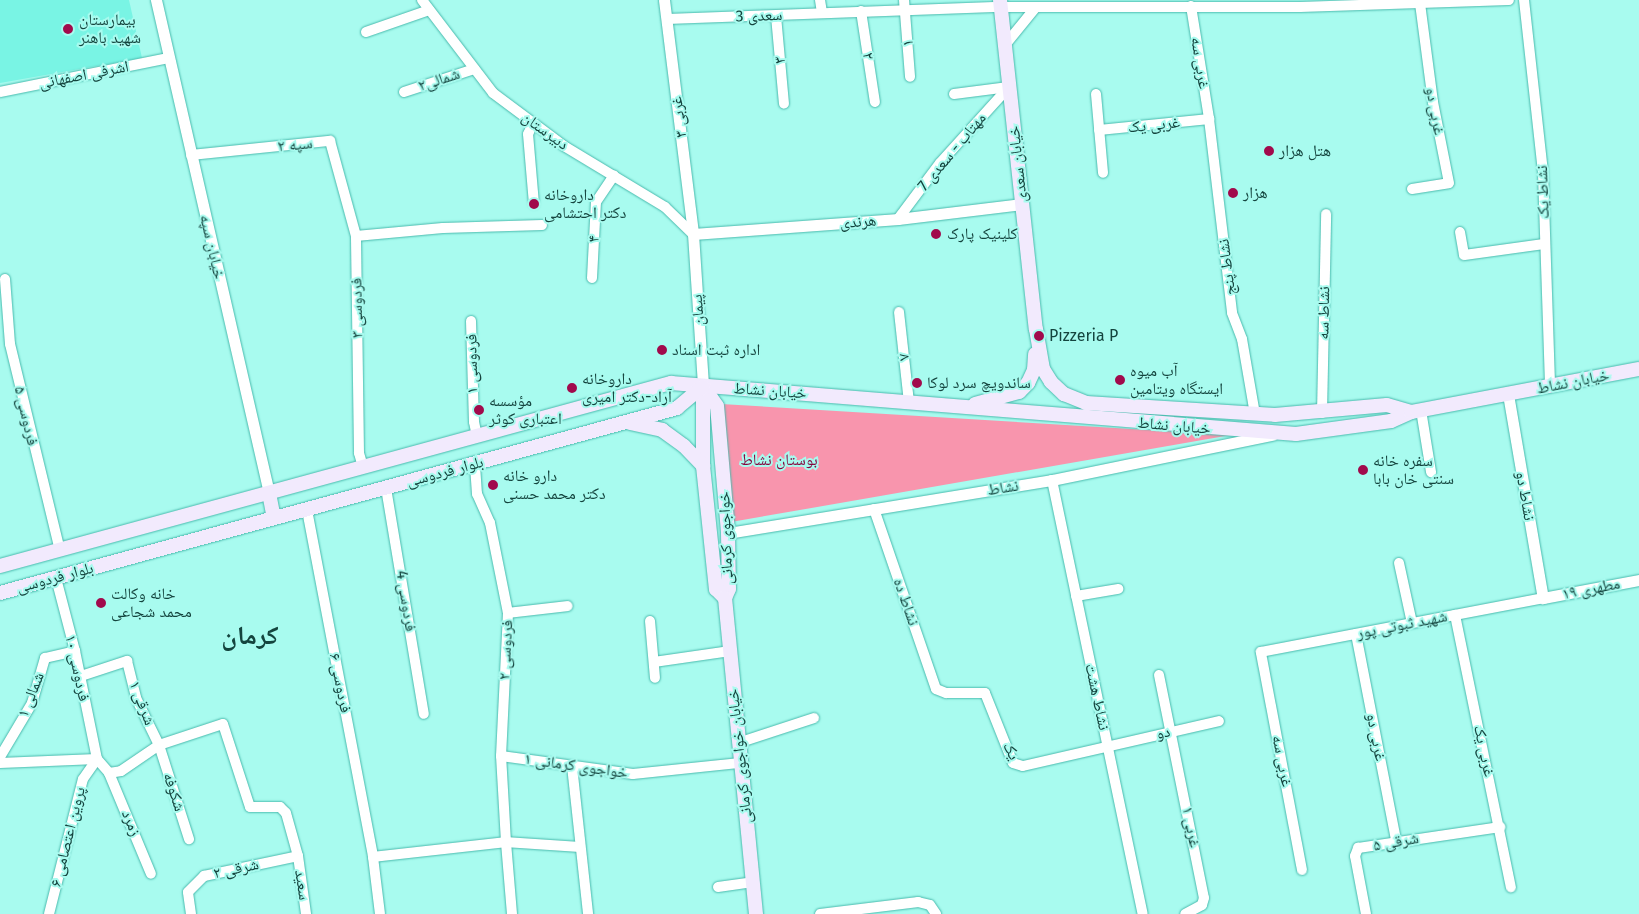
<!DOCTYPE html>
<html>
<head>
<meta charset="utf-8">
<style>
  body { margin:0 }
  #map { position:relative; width:1639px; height:914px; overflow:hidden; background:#a8fbef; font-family:"Fira Sans","Noto Naskh Arabic",sans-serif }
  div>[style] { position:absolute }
  .built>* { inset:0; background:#79f4e4 }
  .green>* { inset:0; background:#f895ad }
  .roads { filter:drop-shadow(0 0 1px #49baad) drop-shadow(0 0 1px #49baad) }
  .minor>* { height:10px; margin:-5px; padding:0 5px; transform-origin:5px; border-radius:5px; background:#fff }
  .tertiary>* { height:11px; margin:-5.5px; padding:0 5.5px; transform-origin:5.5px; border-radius:5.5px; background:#fff }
  .secondary>* { height:14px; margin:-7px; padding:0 7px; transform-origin:7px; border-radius:7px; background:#f2eafd }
  .dots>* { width:14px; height:14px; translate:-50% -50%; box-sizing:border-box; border:2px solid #a8fbef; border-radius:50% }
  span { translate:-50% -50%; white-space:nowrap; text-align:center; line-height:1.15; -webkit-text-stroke:4px #a8fbef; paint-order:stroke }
  .street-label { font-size:16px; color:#14443e }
  .poi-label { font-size:16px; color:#14443e }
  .left { translate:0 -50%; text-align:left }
  .park-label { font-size:16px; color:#85053d }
  .town-label { font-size:26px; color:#14443e; font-weight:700 }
</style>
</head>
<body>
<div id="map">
  <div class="built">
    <div style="clip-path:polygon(0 0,129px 0,142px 58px,0 83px)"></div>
  </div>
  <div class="green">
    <div style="clip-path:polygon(721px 404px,1231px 435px,731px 522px)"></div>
  </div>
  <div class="roads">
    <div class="minor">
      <div style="left:422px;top:0;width:117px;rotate:52.6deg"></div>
      <div style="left:493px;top:93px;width:89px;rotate:36.7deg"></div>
      <div style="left:564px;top:146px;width:118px;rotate:31.1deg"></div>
      <div style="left:665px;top:207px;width:39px;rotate:44deg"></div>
      <div style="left:820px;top:0;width:12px;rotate:81deg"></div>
      <div style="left:904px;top:0;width:77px;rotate:85.5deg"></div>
      <div style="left:1524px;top:0;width:174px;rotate:83.7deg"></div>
      <div style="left:1543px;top:173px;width:213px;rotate:88.1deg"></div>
      <div style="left:1191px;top:6px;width:114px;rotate:80.9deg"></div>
      <div style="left:1209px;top:119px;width:195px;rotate:83.2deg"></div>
      <div style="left:1232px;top:313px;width:28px;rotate:69deg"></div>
      <div style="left:1242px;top:339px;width:76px;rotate:80.2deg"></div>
      <div style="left:861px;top:11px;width:92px;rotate:81.3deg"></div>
      <div style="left:776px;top:16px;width:88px;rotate:84.8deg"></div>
      <div style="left:667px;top:19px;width:334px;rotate:-2.1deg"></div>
      <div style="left:1001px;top:7px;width:299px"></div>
      <div style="left:1300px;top:7px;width:209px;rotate:-1.9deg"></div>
      <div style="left:366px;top:32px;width:67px;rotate:-19.2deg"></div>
      <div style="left:1005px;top:45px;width:49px;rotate:-50.8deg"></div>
      <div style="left:0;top:92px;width:172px;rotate:-11.4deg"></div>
      <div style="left:404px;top:92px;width:74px;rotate:-18.2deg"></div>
      <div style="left:954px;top:94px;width:55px;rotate:-7.3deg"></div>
      <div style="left:1096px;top:94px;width:79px;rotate:84.9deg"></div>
      <div style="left:533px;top:123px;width:12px;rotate:114deg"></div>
      <div style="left:528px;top:134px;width:70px;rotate:85.1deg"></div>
      <div style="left:1099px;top:130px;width:111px;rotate:-5.7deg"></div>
      <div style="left:191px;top:155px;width:140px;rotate:-5.8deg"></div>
      <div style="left:330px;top:141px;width:98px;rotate:74.7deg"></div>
      <div style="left:1412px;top:189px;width:37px;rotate:-9deg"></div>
      <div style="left:1449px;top:183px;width:83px;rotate:-101.2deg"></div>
      <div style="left:1433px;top:102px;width:100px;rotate:-97.5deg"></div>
      <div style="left:898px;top:219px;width:70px;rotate:-53.1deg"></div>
      <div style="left:940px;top:163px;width:103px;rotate:-47.8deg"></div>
      <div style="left:1460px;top:232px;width:23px;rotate:80deg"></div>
      <div style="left:1464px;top:255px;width:81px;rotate:-7.8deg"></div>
      <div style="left:592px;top:278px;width:76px;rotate:-87deg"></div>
      <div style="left:596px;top:202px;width:32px;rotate:-56deg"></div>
      <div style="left:5px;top:279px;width:65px;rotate:85.6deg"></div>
      <div style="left:10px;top:344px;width:212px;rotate:76.4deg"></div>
      <div style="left:899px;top:312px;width:91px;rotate:83.7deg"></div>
      <div style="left:471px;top:321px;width:101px;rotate:88.3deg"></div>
      <div style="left:474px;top:422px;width:14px;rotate:78deg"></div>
      <div style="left:1421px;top:410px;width:63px;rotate:80.8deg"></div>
      <div style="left:1322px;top:413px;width:199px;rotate:-88.8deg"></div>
      <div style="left:363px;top:467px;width:15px;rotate:-106deg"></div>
      <div style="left:359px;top:453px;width:217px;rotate:-90.8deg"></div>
      <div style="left:356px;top:236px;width:87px;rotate:-5.3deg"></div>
      <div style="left:443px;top:228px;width:99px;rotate:-1.7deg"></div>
      <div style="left:1052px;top:480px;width:443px;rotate:78.2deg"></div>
      <div style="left:386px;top:488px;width:229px;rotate:80.5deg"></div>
      <div style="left:874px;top:509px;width:190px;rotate:71deg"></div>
      <div style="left:936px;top:689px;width:11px;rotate:22deg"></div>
      <div style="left:946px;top:693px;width:39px"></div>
      <div style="left:985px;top:693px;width:75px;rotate:68.2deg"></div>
      <div style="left:1013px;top:763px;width:10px;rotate:17deg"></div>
      <div style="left:1023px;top:766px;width:201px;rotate:-12.9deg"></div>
      <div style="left:307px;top:510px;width:353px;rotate:79.2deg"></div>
      <div style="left:373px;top:857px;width:57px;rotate:83deg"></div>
      <div style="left:1399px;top:563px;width:61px;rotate:77.8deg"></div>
      <div style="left:1076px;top:596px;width:43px;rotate:-9.5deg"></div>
      <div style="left:508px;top:613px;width:60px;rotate:-6.7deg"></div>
      <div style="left:1455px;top:615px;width:278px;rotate:78.4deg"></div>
      <div style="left:650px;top:621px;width:57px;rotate:85deg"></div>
      <div style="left:1356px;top:634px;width:210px;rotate:79deg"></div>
      <div style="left:654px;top:662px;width:77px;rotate:-8.2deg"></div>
      <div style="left:1159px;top:675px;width:227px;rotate:78.6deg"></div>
      <div style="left:1204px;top:898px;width:7px;rotate:106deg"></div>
      <div style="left:1202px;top:905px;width:19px;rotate:152deg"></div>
      <div style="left:78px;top:677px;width:52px;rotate:-18.1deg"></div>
      <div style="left:127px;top:661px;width:38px;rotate:76deg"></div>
      <div style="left:136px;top:698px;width:52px;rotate:63.9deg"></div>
      <div style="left:159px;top:745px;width:99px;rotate:72.3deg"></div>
      <div style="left:738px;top:743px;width:80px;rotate:-18.2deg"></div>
      <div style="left:501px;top:756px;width:133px;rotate:7.8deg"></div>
      <div style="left:633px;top:774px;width:108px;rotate:-5.9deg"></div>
      <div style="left:0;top:757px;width:63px;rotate:-59.3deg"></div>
      <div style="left:32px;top:703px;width:47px;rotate:-73.9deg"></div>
      <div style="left:45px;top:658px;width:31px;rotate:-13deg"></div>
      <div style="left:0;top:763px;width:97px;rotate:-2.4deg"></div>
      <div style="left:97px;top:759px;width:110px;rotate:-101.5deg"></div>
      <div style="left:75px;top:651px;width:75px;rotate:-104.6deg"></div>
      <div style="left:572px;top:766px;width:149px;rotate:83.8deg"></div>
      <div style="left:109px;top:773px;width:109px;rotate:67.4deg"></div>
      <div style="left:373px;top:857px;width:134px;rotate:-6.4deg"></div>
      <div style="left:506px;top:842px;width:86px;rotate:-93.3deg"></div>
      <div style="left:501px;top:756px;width:143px;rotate:-87.2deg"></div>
      <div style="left:508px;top:613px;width:92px;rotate:-101.3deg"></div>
      <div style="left:490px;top:523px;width:32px;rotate:-114deg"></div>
      <div style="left:477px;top:494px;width:30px;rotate:-94deg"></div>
      <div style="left:1302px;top:870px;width:222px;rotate:-100.7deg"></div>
      <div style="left:1261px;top:652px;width:287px;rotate:-10.8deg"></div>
      <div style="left:718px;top:887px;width:35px;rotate:-8deg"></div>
      <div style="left:49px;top:914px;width:139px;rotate:-75.9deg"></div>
      <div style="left:83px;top:779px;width:24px;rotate:-55deg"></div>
      <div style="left:97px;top:759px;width:18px;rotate:49deg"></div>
      <div style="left:109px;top:773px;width:12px;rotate:-9deg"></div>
      <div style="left:121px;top:771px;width:46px;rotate:-34.4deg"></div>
      <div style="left:159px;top:745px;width:67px;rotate:-18.2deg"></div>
      <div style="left:223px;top:724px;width:87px;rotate:72deg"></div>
      <div style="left:250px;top:807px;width:30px"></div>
      <div style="left:280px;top:807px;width:8px;rotate:45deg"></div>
      <div style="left:286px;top:813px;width:45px;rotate:74.4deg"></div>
      <div style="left:298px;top:856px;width:59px;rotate:82.1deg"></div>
      <div style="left:191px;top:914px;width:22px;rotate:-98deg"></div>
      <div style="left:188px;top:892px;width:23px;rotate:-45deg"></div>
      <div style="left:204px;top:876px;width:96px;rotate:-12deg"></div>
      <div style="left:512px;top:914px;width:72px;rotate:-94.8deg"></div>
      <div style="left:506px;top:842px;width:73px;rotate:3.9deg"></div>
      <div style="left:820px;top:914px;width:99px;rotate:-7deg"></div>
      <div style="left:918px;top:902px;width:12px;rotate:14deg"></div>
      <div style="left:930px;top:905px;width:11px;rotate:56deg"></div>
      <div style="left:1366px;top:914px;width:59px;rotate:-100.7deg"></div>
      <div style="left:1355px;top:856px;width:9px;rotate:-69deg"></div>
      <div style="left:1358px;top:848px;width:144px;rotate:-8.4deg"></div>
    </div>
    <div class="tertiary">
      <div style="left:156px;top:0;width:506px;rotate:77.09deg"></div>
      <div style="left:664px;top:0;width:236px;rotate:82.9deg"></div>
      <div style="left:693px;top:234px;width:152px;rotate:86.2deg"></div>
      <div style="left:693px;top:234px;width:206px;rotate:-4.2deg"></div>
      <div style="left:898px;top:219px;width:125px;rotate:-6.9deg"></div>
      <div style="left:1508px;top:394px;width:207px;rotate:80.3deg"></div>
      <div style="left:1543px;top:598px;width:98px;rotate:-10.6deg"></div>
      <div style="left:728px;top:533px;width:328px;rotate:-9.3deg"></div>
      <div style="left:1052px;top:480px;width:225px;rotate:-11.6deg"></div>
    </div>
    <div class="secondary">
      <div style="left:1000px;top:0;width:331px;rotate:83.8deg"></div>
      <div style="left:1036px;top:329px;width:41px;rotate:80.1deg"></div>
      <div style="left:1043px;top:369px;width:15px;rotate:58deg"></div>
      <div style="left:1051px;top:382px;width:18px;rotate:43deg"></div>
      <div style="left:1064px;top:394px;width:24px;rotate:22deg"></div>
      <div style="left:1086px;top:403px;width:189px;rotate:3.6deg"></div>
      <div style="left:1275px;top:415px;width:112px;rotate:-5.1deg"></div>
      <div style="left:1387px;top:405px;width:25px;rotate:16deg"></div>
      <div style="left:703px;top:386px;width:24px;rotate:55deg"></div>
      <div style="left:717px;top:406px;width:127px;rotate:85deg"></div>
      <div style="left:728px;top:533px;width:56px;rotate:89deg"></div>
      <div style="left:729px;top:589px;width:10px;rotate:114deg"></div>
      <div style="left:703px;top:386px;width:80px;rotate:90deg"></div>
      <div style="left:703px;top:466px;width:124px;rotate:84deg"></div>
      <div style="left:716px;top:589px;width:13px;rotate:45deg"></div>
      <div style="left:975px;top:404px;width:46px;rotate:-15.3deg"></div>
      <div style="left:1019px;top:392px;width:13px;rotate:-45deg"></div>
      <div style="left:1028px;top:383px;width:14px;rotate:-65deg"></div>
      <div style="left:1034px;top:370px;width:16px;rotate:-86deg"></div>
      <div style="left:630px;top:423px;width:33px;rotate:12deg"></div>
      <div style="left:662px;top:430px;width:27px;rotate:36deg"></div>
      <div style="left:684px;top:446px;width:28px;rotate:46deg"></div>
      <div style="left:269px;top:493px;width:25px;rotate:79deg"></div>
      <div style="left:0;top:566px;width:696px;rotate:-15.26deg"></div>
      <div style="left:671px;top:383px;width:627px;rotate:4.66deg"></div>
      <div style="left:1296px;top:434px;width:96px;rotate:-7.8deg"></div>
      <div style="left:1391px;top:421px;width:22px;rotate:-24deg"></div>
      <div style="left:1411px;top:412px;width:232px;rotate:-10.7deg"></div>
      <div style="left:0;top:593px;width:702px;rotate:-15.28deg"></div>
      <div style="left:677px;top:408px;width:34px;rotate:-40deg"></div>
      <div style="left:725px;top:598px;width:318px;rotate:84.4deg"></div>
    </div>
  </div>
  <div class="dots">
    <div style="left:68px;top:29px;background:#a10a4c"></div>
    <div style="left:1269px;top:151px;background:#a10a4c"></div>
    <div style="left:1233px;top:193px;background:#a10a4c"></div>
    <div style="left:534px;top:204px;background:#a10a4c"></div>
    <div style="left:936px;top:234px;background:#a10a4c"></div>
    <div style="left:1039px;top:336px;background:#a10a4c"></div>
    <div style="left:662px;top:350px;background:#a10a4c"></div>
    <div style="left:1120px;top:380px;background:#a10a4c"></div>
    <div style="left:917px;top:383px;background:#a10a4c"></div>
    <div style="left:572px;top:388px;background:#a10a4c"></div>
    <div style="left:479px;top:410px;background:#a10a4c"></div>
    <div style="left:1363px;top:470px;background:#a10a4c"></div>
    <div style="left:493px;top:485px;background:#a10a4c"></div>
    <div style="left:101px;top:603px;background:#a10a4c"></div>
  </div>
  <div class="street-label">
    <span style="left:759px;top:16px;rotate:-2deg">سعدی 3</span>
    <span style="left:908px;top:43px;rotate:-94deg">۱</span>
    <span style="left:868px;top:56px;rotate:82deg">۲</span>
    <span style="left:780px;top:60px;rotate:-95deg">۳</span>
    <span style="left:1200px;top:63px;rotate:81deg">غربی سه</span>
    <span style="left:84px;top:75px;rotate:-11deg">اشرفی اصفهانی</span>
    <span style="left:439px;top:80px;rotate:-18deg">شمالی۲</span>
    <span style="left:1435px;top:111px;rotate:80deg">غربی دو</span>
    <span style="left:679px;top:117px;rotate:-97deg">۳ غربی</span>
    <span style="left:1154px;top:125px;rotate:-6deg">غربی یک</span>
    <span style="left:545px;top:131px;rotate:36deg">دبیرستان</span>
    <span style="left:295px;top:145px;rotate:-6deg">سپه ۲</span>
    <span style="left:952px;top:152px;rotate:-50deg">مهتاب - سعدی 7</span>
    <span style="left:1018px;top:164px;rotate:-96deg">خیابان سعدی</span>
    <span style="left:1543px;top:192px;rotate:-92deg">نشاط یک</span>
    <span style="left:858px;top:222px;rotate:-4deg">هرندی</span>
    <span style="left:594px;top:239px;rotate:-87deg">۴</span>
    <span style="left:212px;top:247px;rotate:77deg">خیابان سپه</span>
    <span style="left:1227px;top:267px;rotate:-97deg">نشاط پنج</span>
    <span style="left:357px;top:308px;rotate:-91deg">فردوسی ۳</span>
    <span style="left:698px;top:310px;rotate:-94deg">پیمان</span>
    <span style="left:1324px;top:313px;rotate:-89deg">نشاط سه</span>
    <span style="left:904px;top:357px;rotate:-97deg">۷</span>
    <span style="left:472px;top:364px;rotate:-91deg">فردوسی ۱</span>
    <span style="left:1573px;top:382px;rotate:-11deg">خیابان نشاط</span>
    <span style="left:770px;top:391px;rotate:4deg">خیابان نشاط</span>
    <span style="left:26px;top:416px;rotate:77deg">فردوسی ۵</span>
    <span style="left:1174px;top:426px;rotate:5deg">خیابان نشاط</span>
    <span style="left:445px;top:472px;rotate:-15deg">بلوار فردوسی</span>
    <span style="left:1003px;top:488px;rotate:-9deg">نشاط</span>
    <span style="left:1525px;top:496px;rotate:80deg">نشاط دو</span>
    <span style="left:726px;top:538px;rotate:-92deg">خواجوی کرمانی</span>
    <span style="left:55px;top:578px;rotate:-15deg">بلوار فردوسی</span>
    <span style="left:1591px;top:589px;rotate:-11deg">مطهری ۱۹</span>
    <span style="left:406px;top:601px;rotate:81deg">فردوسی 4</span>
    <span style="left:906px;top:602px;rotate:71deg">نشاط ده</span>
    <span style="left:1402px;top:625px;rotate:-11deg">شهید ثبوتی پور</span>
    <span style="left:506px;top:650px;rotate:-87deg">فردوسی ۲</span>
    <span style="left:77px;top:668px;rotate:78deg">فردوسی ۱۰</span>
    <span style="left:340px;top:683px;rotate:79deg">فردوسی ۶</span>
    <span style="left:31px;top:695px;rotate:-68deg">شمالی ۱</span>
    <span style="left:1097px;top:697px;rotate:78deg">نشاط هشت</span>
    <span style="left:142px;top:703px;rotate:69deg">شرقی ۱</span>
    <span style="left:1163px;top:733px;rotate:-13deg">دو</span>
    <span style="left:1376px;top:737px;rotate:79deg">غربی دو</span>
    <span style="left:1011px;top:751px;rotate:63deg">یک</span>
    <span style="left:1484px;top:751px;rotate:78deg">غربی یک</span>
    <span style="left:740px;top:756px;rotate:-96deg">خیابان خواجوی کرمانی</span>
    <span style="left:1282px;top:761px;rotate:79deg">غربی سه</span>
    <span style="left:576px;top:766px;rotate:8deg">خواجوی کرمانی ۱</span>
    <span style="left:174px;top:792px;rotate:72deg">شکوفه</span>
    <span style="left:131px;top:823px;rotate:67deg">زمرد</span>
    <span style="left:1191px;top:827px;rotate:79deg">غربی ۱</span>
    <span style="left:68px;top:837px;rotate:-76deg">پروین اعتصامی ۶</span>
    <span style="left:1396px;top:842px;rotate:-10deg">شرقی ۵</span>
    <span style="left:236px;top:869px;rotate:-12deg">شرقی ۲</span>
    <span style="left:302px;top:885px;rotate:82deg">سعید</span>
  </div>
  <div class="poi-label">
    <span class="left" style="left:79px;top:29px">بیمارستان<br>شهید باهنر</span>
    <span class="left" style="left:1279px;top:151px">هتل هزار</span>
    <span class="left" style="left:1243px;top:193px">هزار</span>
    <span class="left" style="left:544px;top:204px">داروخانه<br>دکتر احتشامی</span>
    <span class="left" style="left:947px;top:234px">کلینیک پارک</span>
    <span class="left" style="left:1049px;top:336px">Pizzeria P</span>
    <span class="left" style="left:672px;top:350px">اداره ثبت اسناد</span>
    <span class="left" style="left:1130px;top:380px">آب میوه<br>ایستگاه ویتامین</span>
    <span class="left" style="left:582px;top:388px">داروخانه<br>آراد-دکتر امیری</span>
    <span class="left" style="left:927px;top:383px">ساندویچ سرد لوکا</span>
    <span class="left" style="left:489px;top:410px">مؤسسه<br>اعتباری کوثر</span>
    <span class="left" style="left:1373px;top:470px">سفره خانه<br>سنتی خان بابا</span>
    <span class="left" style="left:503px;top:485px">دارو خانه<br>دکتر محمد حسنی</span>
    <span class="left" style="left:111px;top:603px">خانه وکالت<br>محمد شجاعی</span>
  </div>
  <div class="park-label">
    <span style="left:779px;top:460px">بوستان نشاط</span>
  </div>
  <div class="town-label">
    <span style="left:250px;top:636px">کرمان</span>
  </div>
</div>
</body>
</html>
